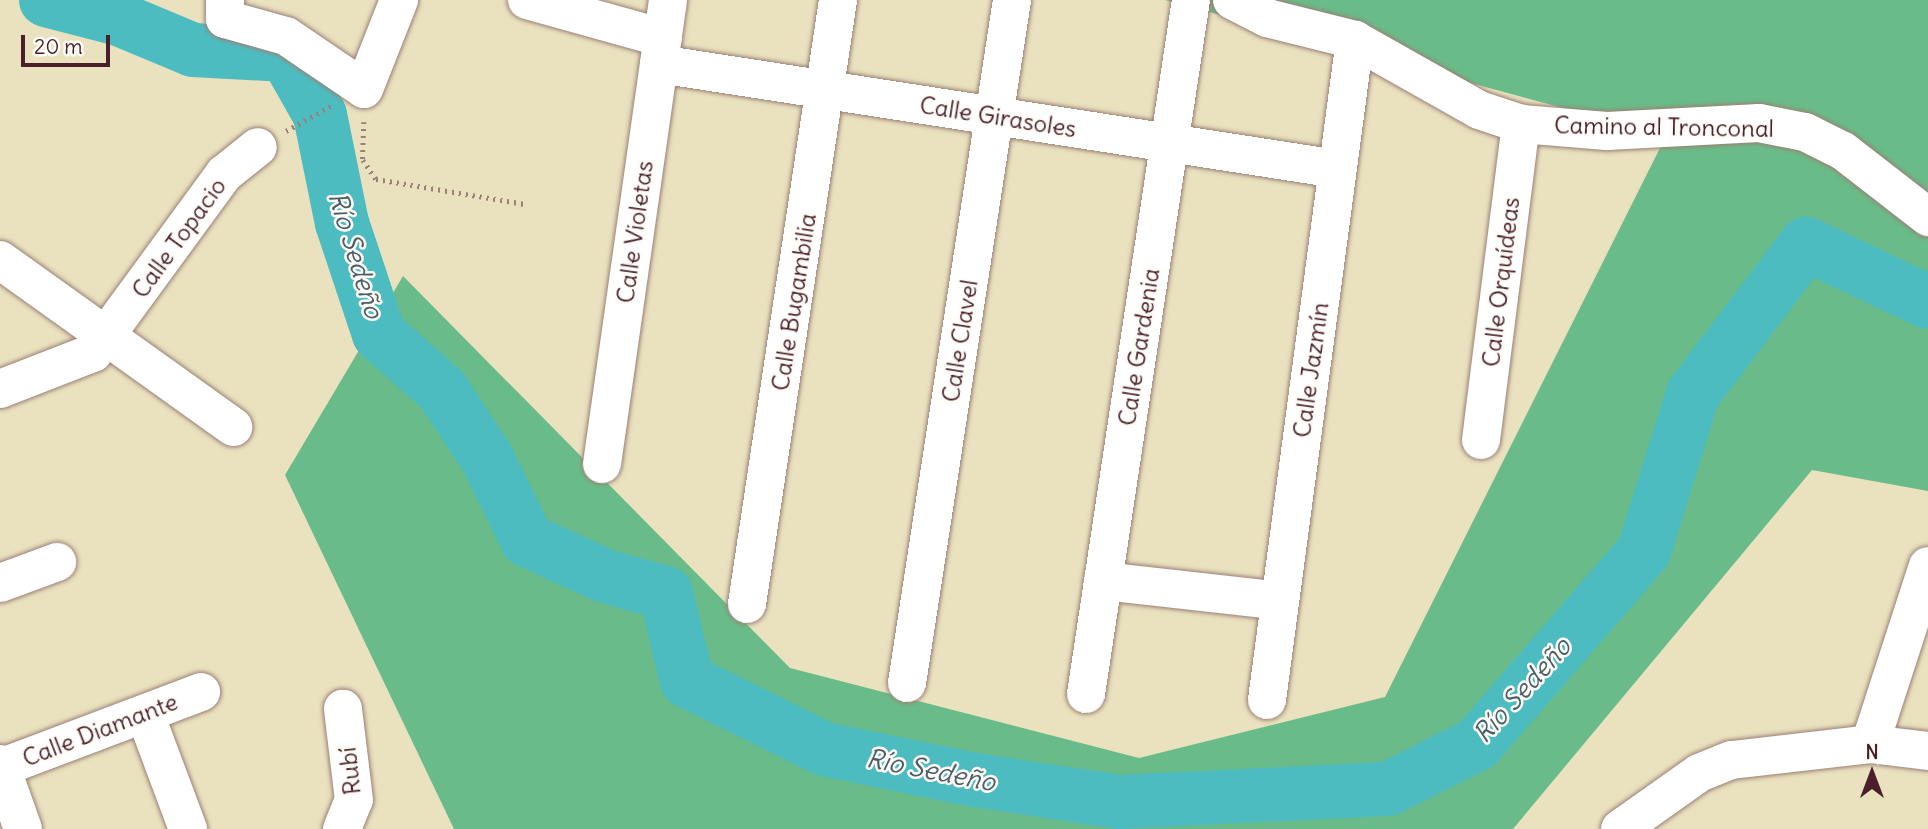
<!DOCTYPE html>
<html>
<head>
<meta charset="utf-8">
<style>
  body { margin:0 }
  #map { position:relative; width:1928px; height:829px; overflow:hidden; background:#eae1bf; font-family:Delius,sans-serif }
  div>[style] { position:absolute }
  .forest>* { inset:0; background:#69bc89 }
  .river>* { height:54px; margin:-27px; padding:0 27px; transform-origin:27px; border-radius:27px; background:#4dbcc1 }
  .path>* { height:4.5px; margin-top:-2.25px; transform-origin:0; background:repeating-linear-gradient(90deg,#9a8075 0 2px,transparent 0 7px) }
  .roads { filter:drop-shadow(0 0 2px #9a8075) drop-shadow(0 0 2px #9a8075) }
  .minor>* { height:38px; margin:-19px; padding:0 19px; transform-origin:19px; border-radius:19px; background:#fff }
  span { translate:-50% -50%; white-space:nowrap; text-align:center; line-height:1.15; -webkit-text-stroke:5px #fdfcf7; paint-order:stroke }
  .street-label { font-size:24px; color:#4a1f2b }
  .water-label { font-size:26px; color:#4b5e67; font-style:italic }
  .north { position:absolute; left:1837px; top:738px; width:70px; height:70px; -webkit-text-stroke:5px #fdfcf7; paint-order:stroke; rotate:0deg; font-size:19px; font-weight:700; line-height:28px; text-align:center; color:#4a1f2b }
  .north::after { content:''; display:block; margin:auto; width:24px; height:32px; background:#4a1f2b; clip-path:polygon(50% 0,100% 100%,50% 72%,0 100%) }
  .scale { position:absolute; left:21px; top:35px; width:89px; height:32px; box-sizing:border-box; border:4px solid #4a1f2b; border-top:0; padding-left:9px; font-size:21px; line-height:24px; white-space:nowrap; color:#4a1f2b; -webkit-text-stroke:5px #fdfcf7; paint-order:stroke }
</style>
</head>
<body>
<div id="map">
  <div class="forest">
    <div style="clip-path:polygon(1165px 0,1928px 0,1928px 491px,1812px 470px,1513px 829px,454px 829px,285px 475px,403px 276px,790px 668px,1139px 758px,1385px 697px,1666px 136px)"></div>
  </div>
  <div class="river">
    <div style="left:46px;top:0;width:75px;rotate:14.6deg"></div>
    <div style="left:119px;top:19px;width:80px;rotate:22.7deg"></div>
    <div style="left:193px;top:50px;width:93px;rotate:3.1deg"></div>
    <div style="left:286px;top:55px;width:69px;rotate:60.5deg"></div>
    <div style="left:320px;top:115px;width:110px;rotate:78.5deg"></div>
    <div style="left:342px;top:223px;width:117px;rotate:71.6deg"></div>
    <div style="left:379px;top:334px;width:84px;rotate:41.6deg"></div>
    <div style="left:442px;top:390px;width:82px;rotate:56.5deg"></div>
    <div style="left:487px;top:458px;width:91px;rotate:64deg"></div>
    <div style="left:527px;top:540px;width:86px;rotate:24.8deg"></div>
    <div style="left:605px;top:576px;width:63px;rotate:15.6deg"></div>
    <div style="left:666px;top:593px;width:90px;rotate:76.6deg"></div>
    <div style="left:687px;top:681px;width:153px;rotate:26.4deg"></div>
    <div style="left:824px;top:749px;width:154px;rotate:11.6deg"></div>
    <div style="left:975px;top:780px;width:147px;rotate:8.6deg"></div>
    <div style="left:1120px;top:802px;width:268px;rotate:-2.8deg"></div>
    <div style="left:1388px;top:789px;width:100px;rotate:-26.8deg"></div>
    <div style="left:1477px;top:744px;width:255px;rotate:-49.1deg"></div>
    <div style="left:1644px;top:551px;width:164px;rotate:-72.7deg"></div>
    <div style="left:1693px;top:394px;width:188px;rotate:-53deg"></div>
    <div style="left:1806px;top:244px;width:135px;rotate:25.4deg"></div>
  </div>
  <div class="path">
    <div style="left:364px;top:122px;width:38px;rotate:92deg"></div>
    <div style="left:363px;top:160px;width:23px;rotate:56deg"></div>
    <div style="left:376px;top:179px;width:151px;rotate:9.5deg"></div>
    <div style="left:286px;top:131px;width:51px;rotate:-29.1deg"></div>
  </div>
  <div class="roads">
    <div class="minor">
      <div style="left:225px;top:0;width:19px;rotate:90deg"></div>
      <div style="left:225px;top:19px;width:63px;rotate:15.6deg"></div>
      <div style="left:286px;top:36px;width:94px;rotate:34.2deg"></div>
      <div style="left:527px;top:0;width:141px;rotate:15.6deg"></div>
      <div style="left:1232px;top:0;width:39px;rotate:27deg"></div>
      <div style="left:1267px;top:18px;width:91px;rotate:14deg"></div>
      <div style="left:1355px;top:40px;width:142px;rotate:29.4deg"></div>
      <div style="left:1479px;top:110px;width:44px;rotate:18.4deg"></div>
      <div style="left:1521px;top:124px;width:86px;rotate:4.7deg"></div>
      <div style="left:1607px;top:131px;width:152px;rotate:-3deg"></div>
      <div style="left:1759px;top:123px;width:47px;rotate:11.1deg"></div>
      <div style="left:1805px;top:132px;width:42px;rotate:26.6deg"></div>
      <div style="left:1843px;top:151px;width:108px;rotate:37.8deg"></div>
      <div style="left:659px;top:64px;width:686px;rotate:8.8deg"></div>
      <div style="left:364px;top:89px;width:96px;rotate:-68.5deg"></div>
      <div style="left:0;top:260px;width:287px;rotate:35.6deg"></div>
      <div style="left:0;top:389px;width:100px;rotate:-21.2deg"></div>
      <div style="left:93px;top:353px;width:222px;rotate:-53.8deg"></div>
      <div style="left:224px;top:174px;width:43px;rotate:-38.5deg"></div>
      <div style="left:1481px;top:440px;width:319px;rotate:-82.8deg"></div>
      <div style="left:602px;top:464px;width:469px;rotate:-81.9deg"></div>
      <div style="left:1103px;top:581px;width:178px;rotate:6.4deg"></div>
      <div style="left:0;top:583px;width:61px;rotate:-20.2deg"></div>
      <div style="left:747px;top:604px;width:611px;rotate:-81.43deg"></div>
      <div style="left:907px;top:683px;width:691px;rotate:-81.26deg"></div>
      <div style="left:1086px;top:694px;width:702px;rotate:-81.4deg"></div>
      <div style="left:1267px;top:700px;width:666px;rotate:-82.41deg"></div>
      <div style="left:145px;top:714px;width:123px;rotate:69.5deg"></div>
      <div style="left:1870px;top:744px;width:187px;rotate:-72deg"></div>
      <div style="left:0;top:764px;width:69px;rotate:70.5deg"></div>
      <div style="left:0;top:768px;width:215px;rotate:-20.7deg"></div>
      <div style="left:342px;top:829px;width:31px;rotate:-68deg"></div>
      <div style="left:354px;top:800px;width:92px;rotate:-96.9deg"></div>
      <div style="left:1620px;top:829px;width:97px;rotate:-35.3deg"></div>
      <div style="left:1699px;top:773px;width:35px;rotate:-22deg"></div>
      <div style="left:1732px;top:760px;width:139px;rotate:-6.6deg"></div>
      <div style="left:1870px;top:744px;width:58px;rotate:6.9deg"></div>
    </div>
  </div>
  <div class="street-label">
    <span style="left:998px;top:117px;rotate:9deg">Calle Girasoles</span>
    <span style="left:1664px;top:127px;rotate:1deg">Camino al Tronconal</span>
    <span style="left:635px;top:232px;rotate:-82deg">Calle Violetas</span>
    <span style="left:179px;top:238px;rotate:-54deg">Calle Topacio</span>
    <span style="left:1501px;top:282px;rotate:-83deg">Calle Orquídeas</span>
    <span style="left:794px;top:302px;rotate:-81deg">Calle Bugambilia</span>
    <span style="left:960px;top:341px;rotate:-81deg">Calle Clavel</span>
    <span style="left:1139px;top:347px;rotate:-81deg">Calle Gardenia</span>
    <span style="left:1311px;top:370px;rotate:-82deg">Calle Jazmín</span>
    <span style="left:100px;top:730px;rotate:-21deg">Calle Diamante</span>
    <span style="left:350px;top:771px;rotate:-96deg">Rubí</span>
  </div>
  <div class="water-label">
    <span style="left:356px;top:255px;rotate:73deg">Río Sedeño</span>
    <span style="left:1522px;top:690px;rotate:-48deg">Río Sedeño</span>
    <span style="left:931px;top:770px;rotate:11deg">Río Sedeño</span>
  </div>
  <div class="north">N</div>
  <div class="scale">20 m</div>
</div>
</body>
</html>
